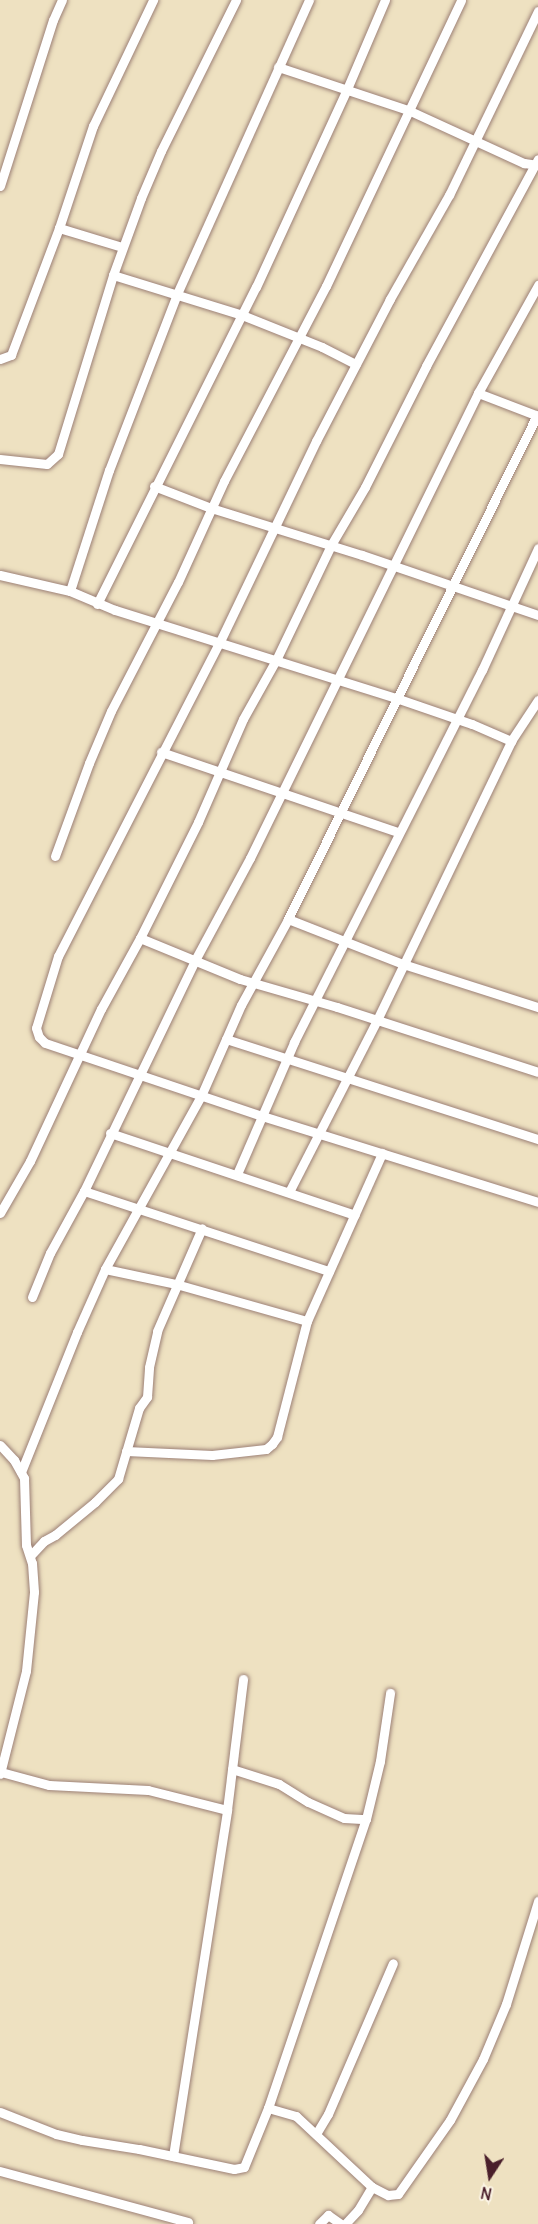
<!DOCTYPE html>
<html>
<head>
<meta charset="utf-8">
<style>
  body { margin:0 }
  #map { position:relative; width:538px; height:2224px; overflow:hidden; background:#eee1c1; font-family:Delius,sans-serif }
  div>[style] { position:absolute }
  .roads { filter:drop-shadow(0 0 2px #9c8076) drop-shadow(0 0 2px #9c8076) }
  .minor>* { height:9px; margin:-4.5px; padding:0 4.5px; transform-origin:4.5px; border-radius:4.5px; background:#fff }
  span { translate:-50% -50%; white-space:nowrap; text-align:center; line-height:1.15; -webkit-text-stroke:4.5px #fcf5e5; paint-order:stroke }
  .north { position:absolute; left:460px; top:2146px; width:60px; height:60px; -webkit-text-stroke:4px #fcf5e5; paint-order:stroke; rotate:192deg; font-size:16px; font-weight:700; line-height:24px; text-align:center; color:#4a1f2b }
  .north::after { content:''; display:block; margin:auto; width:21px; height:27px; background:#4a1f2b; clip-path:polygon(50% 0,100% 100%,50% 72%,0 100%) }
</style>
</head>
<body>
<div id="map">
  <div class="roads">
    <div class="minor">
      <div style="left:309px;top:0;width:322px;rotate:114.2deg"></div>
      <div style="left:177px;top:294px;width:189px;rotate:111.1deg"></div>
      <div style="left:109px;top:470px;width:127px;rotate:107.9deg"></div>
      <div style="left:70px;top:591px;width:49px;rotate:22.9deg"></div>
      <div style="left:115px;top:610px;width:294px;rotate:17.4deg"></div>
      <div style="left:396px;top:698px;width:80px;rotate:18.9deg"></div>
      <div style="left:472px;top:724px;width:43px;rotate:23.6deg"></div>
      <div style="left:538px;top:11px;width:204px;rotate:115.8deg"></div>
      <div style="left:449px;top:195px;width:120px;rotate:119.6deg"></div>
      <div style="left:390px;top:299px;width:160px;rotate:117.5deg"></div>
      <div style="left:316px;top:441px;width:222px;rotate:115.6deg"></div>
      <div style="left:220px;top:641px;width:354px;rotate:117.2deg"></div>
      <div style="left:58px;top:956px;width:75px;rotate:107deg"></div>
      <div style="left:36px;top:1028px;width:9px;rotate:72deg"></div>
      <div style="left:39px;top:1037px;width:8px;rotate:45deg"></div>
      <div style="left:45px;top:1043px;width:229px;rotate:18.6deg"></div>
      <div style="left:262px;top:1116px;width:289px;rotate:17.3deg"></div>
      <div style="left:278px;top:67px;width:137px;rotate:18.3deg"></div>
      <div style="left:408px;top:110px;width:128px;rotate:24.6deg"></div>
      <div style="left:524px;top:163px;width:14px;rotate:8deg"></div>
      <div style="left:0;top:186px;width:174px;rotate:-72.3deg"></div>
      <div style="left:53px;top:20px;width:22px;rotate:-66deg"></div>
      <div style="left:122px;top:247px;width:66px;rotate:-163.2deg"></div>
      <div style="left:59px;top:228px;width:108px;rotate:-71.6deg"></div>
      <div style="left:93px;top:126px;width:140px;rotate:-64.5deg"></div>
      <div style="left:113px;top:275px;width:135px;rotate:17.2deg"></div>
      <div style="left:242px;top:315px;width:86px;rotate:21.8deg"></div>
      <div style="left:322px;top:347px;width:38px;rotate:27deg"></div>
      <div style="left:0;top:359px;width:12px;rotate:-20deg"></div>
      <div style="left:11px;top:355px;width:136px;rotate:-69.3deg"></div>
      <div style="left:478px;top:393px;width:64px;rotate:21deg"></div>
      <div style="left:0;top:459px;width:47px;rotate:6.1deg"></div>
      <div style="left:47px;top:464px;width:15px;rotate:-42deg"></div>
      <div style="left:58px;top:454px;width:187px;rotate:-72.9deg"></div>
      <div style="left:113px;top:275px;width:82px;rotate:-70deg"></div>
      <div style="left:141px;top:198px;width:51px;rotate:-66.9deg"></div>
      <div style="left:161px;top:151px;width:169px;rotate:-63.6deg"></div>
      <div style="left:154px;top:486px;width:61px;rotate:21.1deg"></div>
      <div style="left:211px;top:508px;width:158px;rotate:17.3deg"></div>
      <div style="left:362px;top:555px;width:186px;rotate:18.8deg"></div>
      <div style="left:0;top:575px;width:72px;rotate:12.9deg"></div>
      <div style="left:97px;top:604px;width:355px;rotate:-63.4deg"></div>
      <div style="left:256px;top:287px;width:218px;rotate:-65.3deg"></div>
      <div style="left:347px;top:89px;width:97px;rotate:-66.9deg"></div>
      <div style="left:161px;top:752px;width:250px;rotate:18.7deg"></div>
      <div style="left:55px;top:856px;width:99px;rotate:-69.9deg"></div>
      <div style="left:89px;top:763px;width:56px;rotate:-67.1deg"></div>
      <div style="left:111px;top:711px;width:145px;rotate:-62.6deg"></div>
      <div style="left:178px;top:582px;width:111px;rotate:-65.5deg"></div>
      <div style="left:224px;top:481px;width:220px;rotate:-62.4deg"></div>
      <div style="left:326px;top:286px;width:316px;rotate:-64.7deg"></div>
      <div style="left:288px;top:919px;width:123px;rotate:21.4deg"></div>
      <div style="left:403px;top:964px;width:142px;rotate:17.7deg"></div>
      <div style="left:140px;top:938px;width:108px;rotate:22.3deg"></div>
      <div style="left:240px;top:979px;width:101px;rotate:16.1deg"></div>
      <div style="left:337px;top:1007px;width:211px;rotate:17.9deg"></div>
      <div style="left:226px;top:1039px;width:328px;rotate:17.8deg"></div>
      <div style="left:110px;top:1133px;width:258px;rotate:18.5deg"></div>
      <div style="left:237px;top:1174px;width:144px;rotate:-66.6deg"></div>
      <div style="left:294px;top:1042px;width:417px;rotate:-63.2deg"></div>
      <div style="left:482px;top:670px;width:134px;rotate:-65.3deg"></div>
      <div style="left:84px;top:1191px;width:258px;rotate:18.1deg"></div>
      <div style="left:289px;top:1192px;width:193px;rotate:-62.9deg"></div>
      <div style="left:377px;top:1020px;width:310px;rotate:-64.3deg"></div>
      <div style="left:511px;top:741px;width:49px;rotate:-56.6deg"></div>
      <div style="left:0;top:1213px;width:60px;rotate:-60deg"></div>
      <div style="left:30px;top:1161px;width:168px;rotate:-65deg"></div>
      <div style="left:101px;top:1009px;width:81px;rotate:-61.2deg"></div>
      <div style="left:140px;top:938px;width:130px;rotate:-63.4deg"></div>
      <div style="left:198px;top:822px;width:112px;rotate:-66.4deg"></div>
      <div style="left:243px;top:719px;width:68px;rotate:-60.8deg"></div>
      <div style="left:276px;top:660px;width:127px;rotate:-64.4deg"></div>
      <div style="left:331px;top:545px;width:67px;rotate:-59.6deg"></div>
      <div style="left:365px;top:487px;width:136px;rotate:-63.2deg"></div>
      <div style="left:426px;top:366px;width:235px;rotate:-61.6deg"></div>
      <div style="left:105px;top:1269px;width:73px;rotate:11.9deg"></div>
      <div style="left:176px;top:1284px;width:136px;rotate:15.8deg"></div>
      <div style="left:32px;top:1297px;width:48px;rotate:-67.8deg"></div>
      <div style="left:50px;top:1253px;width:71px;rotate:-61.3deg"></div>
      <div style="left:84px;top:1191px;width:254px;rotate:-64.3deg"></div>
      <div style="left:194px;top:962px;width:118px;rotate:-61.7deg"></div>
      <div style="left:250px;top:858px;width:518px;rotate:-63.88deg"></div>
      <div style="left:478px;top:393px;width:124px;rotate:-60.9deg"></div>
      <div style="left:0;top:1445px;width:21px;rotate:47deg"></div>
      <div style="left:14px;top:1460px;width:21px;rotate:61deg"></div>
      <div style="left:24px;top:1478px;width:67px;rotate:88.3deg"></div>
      <div style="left:26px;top:1545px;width:19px;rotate:72deg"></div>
      <div style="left:32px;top:1563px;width:29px;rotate:86deg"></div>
      <div style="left:34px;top:1592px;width:79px;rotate:95.8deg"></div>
      <div style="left:26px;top:1671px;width:106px;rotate:104.2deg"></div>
      <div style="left:126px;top:1451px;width:86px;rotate:2.7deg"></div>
      <div style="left:212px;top:1455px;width:54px;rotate:-6.3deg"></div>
      <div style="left:266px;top:1449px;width:8px;rotate:-40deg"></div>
      <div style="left:272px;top:1444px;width:9px;rotate:-54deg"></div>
      <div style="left:277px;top:1437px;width:120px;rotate:-75.5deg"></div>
      <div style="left:307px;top:1321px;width:184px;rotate:-65.9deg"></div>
      <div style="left:21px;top:1472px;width:151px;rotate:-68.2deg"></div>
      <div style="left:77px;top:1332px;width:69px;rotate:-66deg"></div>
      <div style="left:105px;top:1269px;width:198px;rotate:-61deg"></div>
      <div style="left:201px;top:1096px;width:99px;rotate:-66.3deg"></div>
      <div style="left:241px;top:1005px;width:98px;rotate:-61.3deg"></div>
      <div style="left:288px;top:919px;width:562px;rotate:-63.71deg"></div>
      <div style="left:30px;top:1556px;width:21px;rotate:-47deg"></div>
      <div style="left:44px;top:1541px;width:13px;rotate:-29deg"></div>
      <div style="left:55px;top:1535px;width:52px;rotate:-39.5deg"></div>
      <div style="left:95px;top:1502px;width:33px;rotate:-45deg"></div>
      <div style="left:118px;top:1479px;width:74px;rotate:-73.5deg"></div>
      <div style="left:139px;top:1408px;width:14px;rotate:-54deg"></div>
      <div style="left:147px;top:1397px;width:30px;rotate:-86deg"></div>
      <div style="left:149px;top:1367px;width:37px;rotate:-77deg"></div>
      <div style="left:157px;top:1331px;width:112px;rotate:-66.4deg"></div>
      <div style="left:232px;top:1769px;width:49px;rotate:17.7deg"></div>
      <div style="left:279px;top:1784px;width:34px;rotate:32deg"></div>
      <div style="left:308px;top:1802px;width:39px;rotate:24deg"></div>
      <div style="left:344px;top:1818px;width:22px;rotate:3deg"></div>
      <div style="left:1px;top:1772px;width:50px;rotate:15.2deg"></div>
      <div style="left:49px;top:1785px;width:99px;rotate:2.9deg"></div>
      <div style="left:148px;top:1790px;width:81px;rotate:14.2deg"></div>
      <div style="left:268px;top:2108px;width:29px;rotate:16deg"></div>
      <div style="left:296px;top:2116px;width:104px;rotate:43.1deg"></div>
      <div style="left:0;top:2112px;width:60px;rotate:21.4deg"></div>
      <div style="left:56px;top:2134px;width:27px;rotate:13deg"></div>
      <div style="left:82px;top:2140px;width:58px;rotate:9deg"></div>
      <div style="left:139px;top:2149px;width:97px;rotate:11.9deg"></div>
      <div style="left:234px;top:2169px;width:10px;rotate:-11deg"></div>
      <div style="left:244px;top:2167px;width:64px;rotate:-67.9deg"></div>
      <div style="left:268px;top:2108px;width:305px;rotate:-71.3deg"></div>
      <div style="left:366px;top:1819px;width:60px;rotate:-76.4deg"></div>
      <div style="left:380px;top:1761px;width:69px;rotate:-81.6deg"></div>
      <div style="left:316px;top:2134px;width:23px;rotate:-59deg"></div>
      <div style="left:328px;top:2114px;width:164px;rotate:-66.7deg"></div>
      <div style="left:173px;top:2156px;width:350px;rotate:-81.1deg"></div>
      <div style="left:227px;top:1810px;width:132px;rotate:-83deg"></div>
      <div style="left:0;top:2171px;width:195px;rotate:15.2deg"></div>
      <div style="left:319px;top:2224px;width:13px;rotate:-45deg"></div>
      <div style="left:328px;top:2215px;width:16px;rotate:35deg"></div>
      <div style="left:345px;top:2224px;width:19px;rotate:-47deg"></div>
      <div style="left:358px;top:2210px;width:27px;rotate:-59deg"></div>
      <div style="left:372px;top:2187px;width:18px;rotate:27deg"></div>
      <div style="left:388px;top:2195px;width:10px;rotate:-6deg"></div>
      <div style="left:398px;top:2194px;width:90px;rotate:-54.9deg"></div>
      <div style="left:450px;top:2120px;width:69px;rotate:-61.6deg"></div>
      <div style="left:483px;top:2059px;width:60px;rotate:-67.3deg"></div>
      <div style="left:506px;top:2004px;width:108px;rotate:-72.7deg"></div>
    </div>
  </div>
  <div class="north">N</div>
</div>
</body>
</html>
